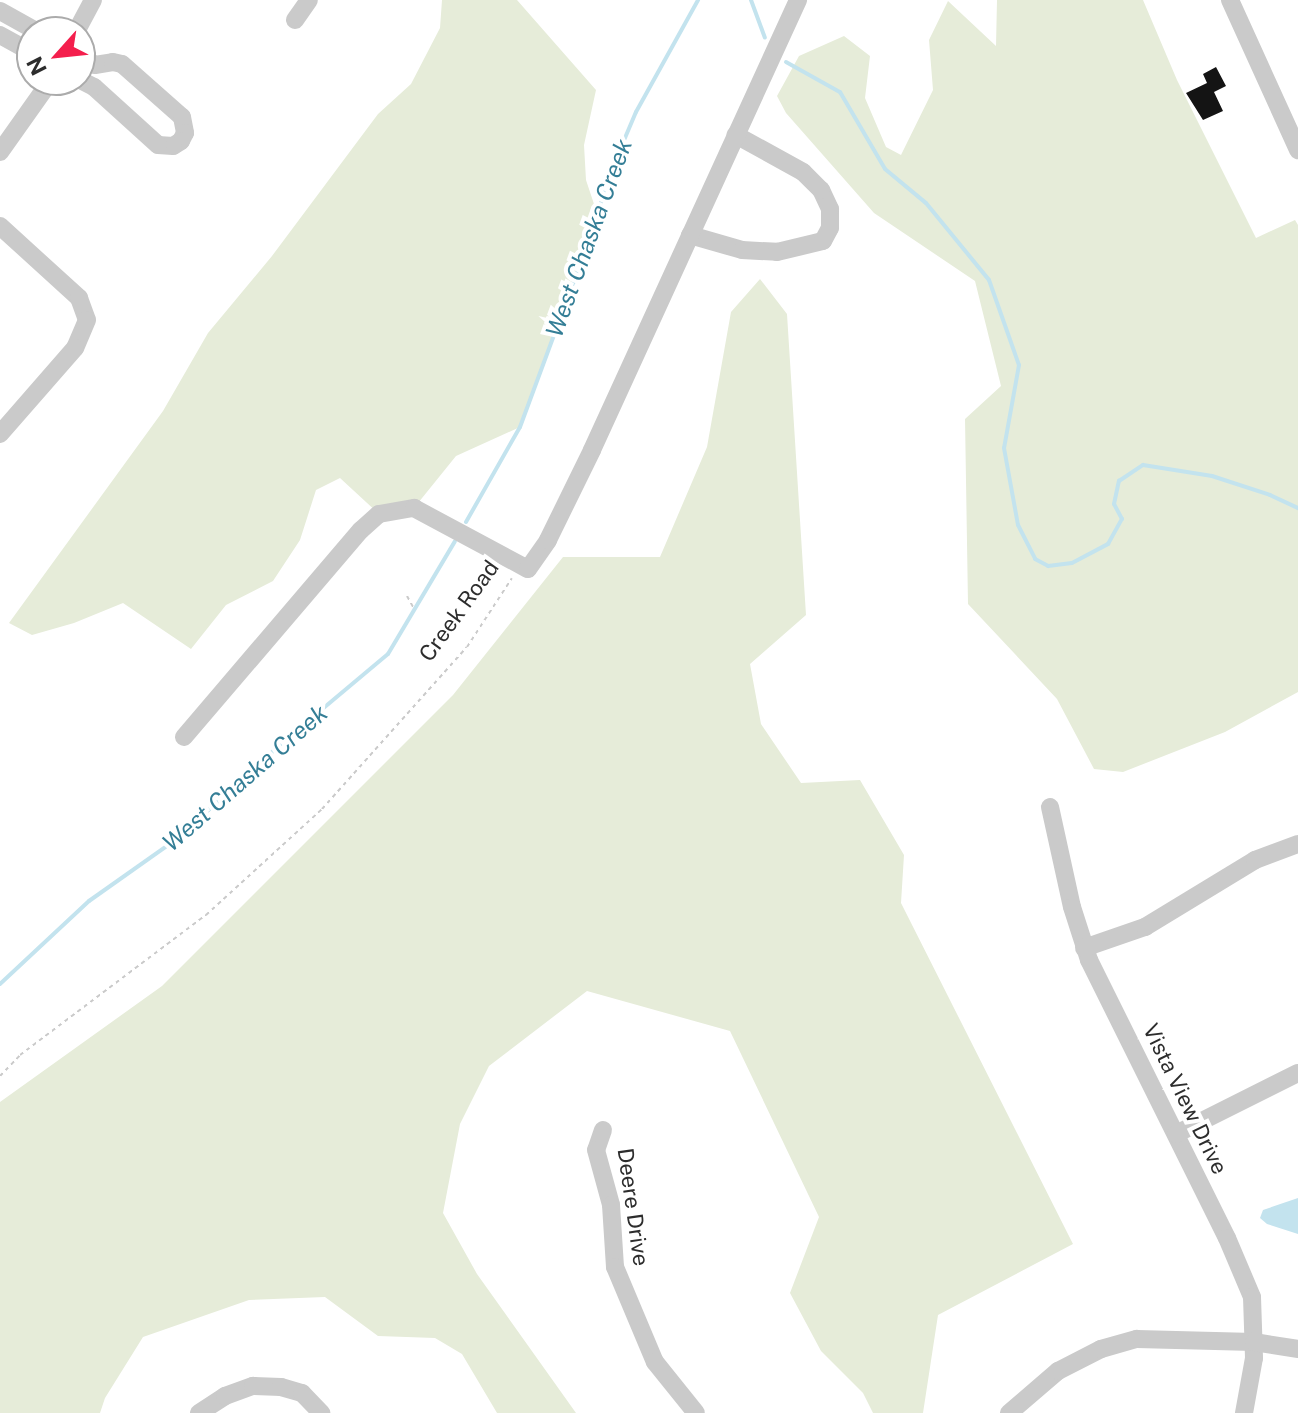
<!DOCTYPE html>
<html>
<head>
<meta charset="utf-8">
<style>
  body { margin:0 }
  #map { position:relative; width:1298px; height:1413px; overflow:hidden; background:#fff; font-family:"Public Sans",sans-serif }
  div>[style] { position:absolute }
  .green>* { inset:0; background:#e6ecd9 }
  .water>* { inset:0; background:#c3e3ee }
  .stream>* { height:4px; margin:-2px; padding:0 2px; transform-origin:2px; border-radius:2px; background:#c3e3ee }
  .building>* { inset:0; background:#141414 }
  .path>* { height:2px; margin-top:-1px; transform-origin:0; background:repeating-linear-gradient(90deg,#cacaca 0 4px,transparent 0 8px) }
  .minor>* { height:18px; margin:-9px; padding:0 9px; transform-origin:9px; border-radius:9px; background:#cacaca }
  span { translate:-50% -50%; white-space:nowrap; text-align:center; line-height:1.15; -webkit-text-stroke:8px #fff; paint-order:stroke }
  .street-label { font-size:22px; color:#2d2d2d }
  .water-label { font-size:24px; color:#347e96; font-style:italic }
  .north { position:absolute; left:16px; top:16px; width:80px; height:80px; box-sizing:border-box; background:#fff; border:2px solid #ababab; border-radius:50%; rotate:243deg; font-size:22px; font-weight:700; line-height:32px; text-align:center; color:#2d2d2d }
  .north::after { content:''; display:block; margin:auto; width:28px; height:36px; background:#f41f4d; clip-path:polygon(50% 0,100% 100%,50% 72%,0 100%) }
</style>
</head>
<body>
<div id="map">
  <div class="green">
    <div style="clip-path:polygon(442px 0,517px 0,596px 90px,584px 145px,586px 180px,598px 216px,520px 427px,456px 456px,414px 508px,379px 514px,340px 478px,316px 490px,300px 540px,273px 581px,226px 605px,191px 649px,123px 603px,74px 623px,32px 635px,9px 623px,163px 411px,208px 333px,272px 256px,378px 114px,411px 84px,440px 28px)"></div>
    <div style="clip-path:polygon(997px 0,1143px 0,1177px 80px,1256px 238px,1295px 220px,1298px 225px,1298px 692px,1225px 732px,1123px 772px,1094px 769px,1057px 699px,968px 604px,965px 419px,1001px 386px,975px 281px,874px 213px,786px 113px,777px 96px,799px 56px,844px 36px,870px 56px,865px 98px,886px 147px,901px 155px,933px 90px,929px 40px,948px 1px,996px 46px)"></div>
    <div style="clip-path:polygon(760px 279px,787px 314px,806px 615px,750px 664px,761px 724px,801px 783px,860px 780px,904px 855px,901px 903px,1073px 1244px,938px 1315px,923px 1413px,873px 1413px,863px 1393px,821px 1351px,790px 1293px,819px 1217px,730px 1031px,587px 991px,489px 1066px,460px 1124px,443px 1213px,477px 1274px,576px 1413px,497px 1413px,462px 1354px,435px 1338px,378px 1336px,325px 1297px,249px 1300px,143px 1337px,105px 1398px,100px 1413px,0 1413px,0 1102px,162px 986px,453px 695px,563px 557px,660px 557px,707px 447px,731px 312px)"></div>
  </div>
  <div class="water">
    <div style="clip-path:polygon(1298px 1198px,1298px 1234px,1267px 1224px,1260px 1218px,1263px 1210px)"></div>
  </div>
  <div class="stream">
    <div style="left:751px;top:0;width:40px;rotate:69.8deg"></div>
    <div style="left:786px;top:62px;width:62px;rotate:29.1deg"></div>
    <div style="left:840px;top:92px;width:89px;rotate:59.7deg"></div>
    <div style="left:885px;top:169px;width:53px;rotate:39.7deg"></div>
    <div style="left:926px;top:203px;width:99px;rotate:50.7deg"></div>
    <div style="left:989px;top:280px;width:90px;rotate:70.6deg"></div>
    <div style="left:1019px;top:365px;width:84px;rotate:100.2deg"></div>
    <div style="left:1004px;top:448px;width:78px;rotate:79.7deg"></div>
    <div style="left:1018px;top:525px;width:38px;rotate:63deg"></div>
    <div style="left:1035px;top:559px;width:15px;rotate:28deg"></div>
    <div style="left:1048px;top:566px;width:24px;rotate:-7deg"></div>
    <div style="left:1072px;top:563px;width:41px;rotate:-27.8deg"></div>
    <div style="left:1108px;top:544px;width:29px;rotate:-61deg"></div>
    <div style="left:1122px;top:519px;width:17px;rotate:-118deg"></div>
    <div style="left:1114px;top:504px;width:24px;rotate:-78deg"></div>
    <div style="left:1119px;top:481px;width:29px;rotate:-34deg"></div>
    <div style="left:1143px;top:465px;width:70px;rotate:9.1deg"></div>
    <div style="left:1212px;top:476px;width:61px;rotate:18.1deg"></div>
    <div style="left:1270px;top:495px;width:31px;rotate:25deg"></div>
    <div style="left:466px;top:522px;width:109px;rotate:-60.4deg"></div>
    <div style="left:520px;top:427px;width:225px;rotate:-69.7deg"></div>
    <div style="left:598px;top:216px;width:32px;rotate:-77deg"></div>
    <div style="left:605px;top:185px;width:79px;rotate:-67deg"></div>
    <div style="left:636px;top:112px;width:128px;rotate:-61deg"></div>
    <div style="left:0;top:984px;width:122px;rotate:-43deg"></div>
    <div style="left:89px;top:901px;width:109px;rotate:-35.3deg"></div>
    <div style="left:178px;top:838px;width:142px;rotate:-42.4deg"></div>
    <div style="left:283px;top:742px;width:137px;rotate:-40deg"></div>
    <div style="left:388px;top:654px;width:131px;rotate:-59.3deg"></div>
  </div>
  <div class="building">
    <div style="clip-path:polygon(1216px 67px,1226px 86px,1214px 92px,1223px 111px,1203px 120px,1186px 93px,1207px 83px,1203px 74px)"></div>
  </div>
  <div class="path">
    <div style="left:407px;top:596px;width:13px;rotate:61deg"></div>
    <div style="left:0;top:1076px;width:29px;rotate:-46deg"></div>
    <div style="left:20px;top:1055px;width:233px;rotate:-37deg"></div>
    <div style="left:206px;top:915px;width:157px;rotate:-42.4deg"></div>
    <div style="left:322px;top:809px;width:217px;rotate:-48.2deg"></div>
    <div style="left:467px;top:647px;width:82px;rotate:-56.9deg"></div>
  </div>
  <div class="minor">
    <div style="left:1230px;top:0;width:165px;rotate:65.6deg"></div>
    <div style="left:0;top:11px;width:43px;rotate:28.9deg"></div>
    <div style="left:295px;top:20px;width:24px;rotate:-55deg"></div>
    <div style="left:76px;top:32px;width:36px;rotate:-62deg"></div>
    <div style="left:0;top:35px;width:37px;rotate:29deg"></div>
    <div style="left:80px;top:56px;width:17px;rotate:31deg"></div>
    <div style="left:95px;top:65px;width:18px;rotate:-9deg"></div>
    <div style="left:113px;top:62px;width:9px;rotate:13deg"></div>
    <div style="left:122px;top:64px;width:80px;rotate:41.5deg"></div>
    <div style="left:182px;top:117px;width:16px;rotate:79deg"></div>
    <div style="left:185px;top:133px;width:9px;rotate:117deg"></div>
    <div style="left:181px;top:141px;width:9px;rotate:148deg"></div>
    <div style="left:173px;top:146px;width:15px;rotate:-176deg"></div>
    <div style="left:158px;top:145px;width:86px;rotate:-137.8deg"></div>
    <div style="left:94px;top:87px;width:16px;rotate:-153deg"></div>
    <div style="left:0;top:152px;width:88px;rotate:-54.7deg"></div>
    <div style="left:0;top:226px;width:107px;rotate:42.3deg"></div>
    <div style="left:79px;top:298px;width:23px;rotate:70deg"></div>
    <div style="left:87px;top:320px;width:30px;rotate:113deg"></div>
    <div style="left:75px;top:348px;width:114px;rotate:131.1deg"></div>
    <div style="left:690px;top:235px;width:54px;rotate:16.1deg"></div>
    <div style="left:742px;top:250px;width:35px;rotate:3deg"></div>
    <div style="left:777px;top:252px;width:47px;rotate:-13.4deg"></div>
    <div style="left:823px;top:241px;width:15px;rotate:-62deg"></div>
    <div style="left:830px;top:228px;width:19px;rotate:-90deg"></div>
    <div style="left:830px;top:209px;width:21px;rotate:-115deg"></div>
    <div style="left:821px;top:190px;width:25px;rotate:-135deg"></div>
    <div style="left:803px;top:172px;width:77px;rotate:-151.1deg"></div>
    <div style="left:184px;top:737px;width:272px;rotate:-49.5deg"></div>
    <div style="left:361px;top:530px;width:24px;rotate:-42deg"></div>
    <div style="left:379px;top:514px;width:36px;rotate:-10deg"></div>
    <div style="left:414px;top:508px;width:129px;rotate:28.2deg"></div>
    <div style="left:528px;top:569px;width:35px;rotate:-55deg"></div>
    <div style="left:548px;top:540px;width:100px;rotate:-63.9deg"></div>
    <div style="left:592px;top:450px;width:495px;rotate:-65.4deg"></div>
    <div style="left:1050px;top:807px;width:102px;rotate:77.6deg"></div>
    <div style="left:1072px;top:907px;width:56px;rotate:72.2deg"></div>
    <div style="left:1089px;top:960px;width:310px;rotate:63.6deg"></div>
    <div style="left:1227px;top:1238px;width:64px;rotate:67deg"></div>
    <div style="left:1252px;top:1297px;width:61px;rotate:88.1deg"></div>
    <div style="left:1254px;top:1358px;width:56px;rotate:100.3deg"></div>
    <div style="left:1084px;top:948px;width:65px;rotate:-19deg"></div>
    <div style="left:1145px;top:927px;width:129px;rotate:-31.3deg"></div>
    <div style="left:1255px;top:860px;width:46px;rotate:-20.4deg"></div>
    <div style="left:603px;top:1130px;width:21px;rotate:109deg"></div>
    <div style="left:596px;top:1150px;width:57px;rotate:74.7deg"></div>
    <div style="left:611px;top:1205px;width:62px;rotate:86.3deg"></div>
    <div style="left:615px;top:1267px;width:103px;rotate:67.2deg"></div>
    <div style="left:655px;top:1362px;width:65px;rotate:51.2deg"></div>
    <div style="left:1176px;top:1134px;width:136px;rotate:-26.6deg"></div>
    <div style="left:199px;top:1413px;width:31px;rotate:-33deg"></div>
    <div style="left:225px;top:1396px;width:30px;rotate:-20deg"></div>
    <div style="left:253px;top:1386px;width:28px;rotate:2deg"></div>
    <div style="left:281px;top:1387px;width:22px;rotate:16deg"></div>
    <div style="left:302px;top:1393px;width:28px;rotate:46deg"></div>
    <div style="left:1009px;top:1413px;width:65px;rotate:-40.6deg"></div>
    <div style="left:1058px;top:1371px;width:48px;rotate:-27.1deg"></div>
    <div style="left:1101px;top:1349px;width:37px;rotate:-16deg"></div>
    <div style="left:1137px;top:1339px;width:117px;rotate:1.5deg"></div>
    <div style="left:1254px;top:1342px;width:45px;rotate:9deg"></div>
  </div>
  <div class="street-label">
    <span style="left:459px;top:611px;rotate:-54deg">Creek Road</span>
    <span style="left:1185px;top:1099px;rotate:64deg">Vista View Drive</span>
    <span style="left:633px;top:1207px;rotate:82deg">Deere Drive</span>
  </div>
  <div class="water-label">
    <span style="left:589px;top:238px;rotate:-70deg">West Chaska Creek</span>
    <span style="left:245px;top:778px;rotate:-41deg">West Chaska Creek</span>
  </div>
  <div class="north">N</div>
</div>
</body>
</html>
